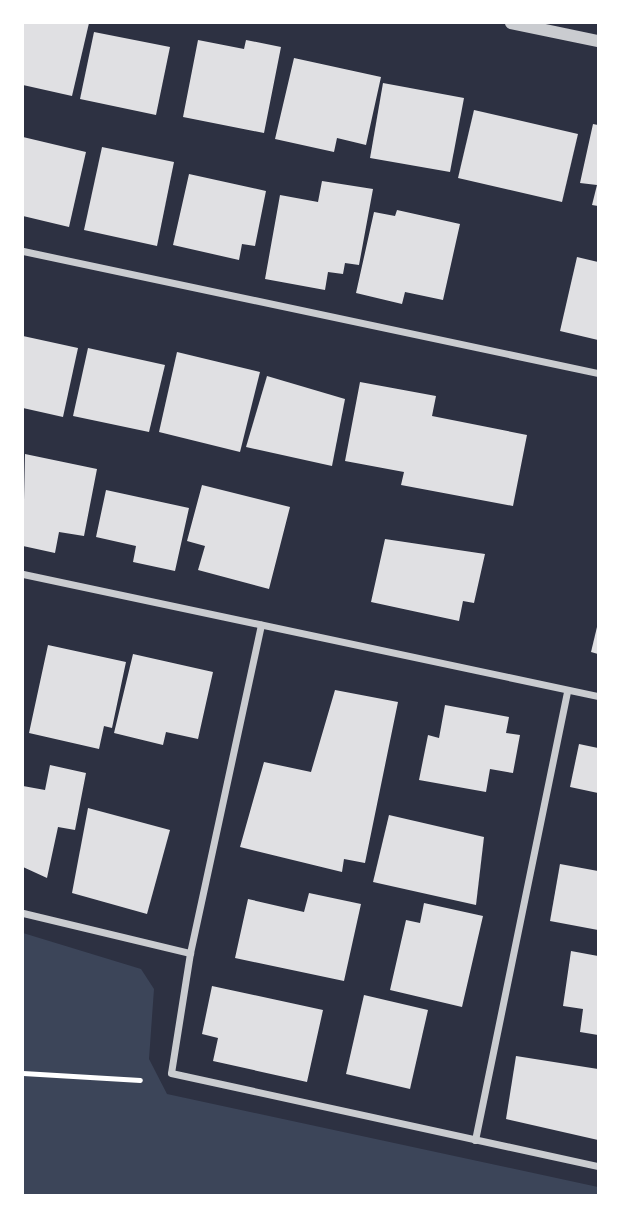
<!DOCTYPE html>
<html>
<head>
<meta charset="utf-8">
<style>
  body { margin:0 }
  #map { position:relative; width:621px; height:1218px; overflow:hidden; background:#2d3142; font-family:"PT Sans",sans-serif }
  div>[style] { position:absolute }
  .green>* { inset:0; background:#3c4559 }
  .building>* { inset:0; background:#e0e0e3 }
  .path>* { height:4.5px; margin:-2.25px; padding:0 2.25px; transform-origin:2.25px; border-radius:2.25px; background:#fff }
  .minor>* { height:7px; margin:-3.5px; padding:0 3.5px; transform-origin:3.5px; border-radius:3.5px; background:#caccd0 }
  .tertiary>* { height:12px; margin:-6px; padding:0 6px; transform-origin:6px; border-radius:6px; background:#caccd0 }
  span { translate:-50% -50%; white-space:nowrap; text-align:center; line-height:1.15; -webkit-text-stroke:5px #fff; paint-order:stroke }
  .frame { position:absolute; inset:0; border:24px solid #fff; pointer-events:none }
</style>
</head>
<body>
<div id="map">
  <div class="green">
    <div style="clip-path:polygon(23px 933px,141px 969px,154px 989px,149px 1059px,167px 1094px,598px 1187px,598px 1195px,23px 1195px)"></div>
  </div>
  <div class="building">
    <div style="clip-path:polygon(23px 23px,89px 23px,72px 96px,23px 85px)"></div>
    <div style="clip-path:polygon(94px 32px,170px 47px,156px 115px,80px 99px)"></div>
    <div style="clip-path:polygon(198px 40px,244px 49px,246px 40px,281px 47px,264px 133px,183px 117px)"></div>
    <div style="clip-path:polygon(294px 58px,381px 77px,366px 145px,337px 138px,334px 152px,275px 139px)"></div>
    <div style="clip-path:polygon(383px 83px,464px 98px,450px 172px,370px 158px)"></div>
    <div style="clip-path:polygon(474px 110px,578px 134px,562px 202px,458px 178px)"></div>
    <div style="clip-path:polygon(593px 124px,598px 125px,598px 206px,592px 205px,597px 185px,580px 183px)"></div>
    <div style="clip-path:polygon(23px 137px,86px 152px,69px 227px,23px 216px)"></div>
    <div style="clip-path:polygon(102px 147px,174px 162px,157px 246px,84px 230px)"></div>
    <div style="clip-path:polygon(189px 174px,266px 191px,255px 246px,242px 244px,239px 260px,173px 245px)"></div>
    <div style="clip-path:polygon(322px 181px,373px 189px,359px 265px,345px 263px,343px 274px,328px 272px,325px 290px,265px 279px,280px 195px,318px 202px)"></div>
    <div style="clip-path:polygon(397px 210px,460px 224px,443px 300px,405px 292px,402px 304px,356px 293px,374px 212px,395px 216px)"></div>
    <div style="clip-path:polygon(577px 257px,598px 262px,598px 340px,560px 331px)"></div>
    <div style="clip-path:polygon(23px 336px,78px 348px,63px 417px,23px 408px)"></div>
    <div style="clip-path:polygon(88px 348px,165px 365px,149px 432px,73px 416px)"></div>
    <div style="clip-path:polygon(177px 352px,260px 372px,240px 452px,159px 432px)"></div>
    <div style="clip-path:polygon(267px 376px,345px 399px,332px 466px,246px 447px)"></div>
    <div style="clip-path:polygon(360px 382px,436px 396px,432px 416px,527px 435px,513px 506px,401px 485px,404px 472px,345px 461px)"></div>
    <div style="clip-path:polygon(25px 454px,97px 469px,84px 536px,59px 532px,55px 553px,23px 546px)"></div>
    <div style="clip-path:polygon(202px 485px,290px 507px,269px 589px,198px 570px,205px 546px,187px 541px)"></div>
    <div style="clip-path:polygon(106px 490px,189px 508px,175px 571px,133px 562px,136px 546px,96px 537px)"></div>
    <div style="clip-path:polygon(385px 539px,485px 554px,474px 603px,463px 601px,459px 621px,371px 602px)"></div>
    <div style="clip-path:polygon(597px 627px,598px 627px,598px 654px,591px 652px)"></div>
    <div style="clip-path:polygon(48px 645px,126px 662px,112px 728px,104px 726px,99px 749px,29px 733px)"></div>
    <div style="clip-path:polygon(133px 654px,213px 672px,198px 739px,166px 732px,163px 745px,114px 733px)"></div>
    <div style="clip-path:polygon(335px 690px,398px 702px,365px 863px,344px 859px,342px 872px,240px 847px,264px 762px,311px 772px)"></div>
    <div style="clip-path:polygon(445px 705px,509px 717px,506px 733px,520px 735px,513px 773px,490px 769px,486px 792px,419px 780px,428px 735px,439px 738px)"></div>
    <div style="clip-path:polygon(579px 744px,598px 748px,598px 793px,570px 787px)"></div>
    <div style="clip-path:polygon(50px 765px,86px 773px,75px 830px,58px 827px,47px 878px,23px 867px,23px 786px,45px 790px)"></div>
    <div style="clip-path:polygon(88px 808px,170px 830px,147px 914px,72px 893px)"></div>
    <div style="clip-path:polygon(389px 815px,484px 837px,476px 905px,373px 882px)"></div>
    <div style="clip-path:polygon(560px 864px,598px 871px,598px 930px,550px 921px)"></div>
    <div style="clip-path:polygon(309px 893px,361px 904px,344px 981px,235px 958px,248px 899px,304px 912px)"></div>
    <div style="clip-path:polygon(424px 903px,483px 916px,462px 1007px,390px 990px,406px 920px,420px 923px)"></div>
    <div style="clip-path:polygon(571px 951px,598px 956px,598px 1035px,580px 1032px,583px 1009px,563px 1006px)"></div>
    <div style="clip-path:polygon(212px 986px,323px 1010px,307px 1082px,213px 1061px,218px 1038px,202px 1034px)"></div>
    <div style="clip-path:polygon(364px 995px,428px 1010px,410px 1089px,346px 1074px)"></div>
    <div style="clip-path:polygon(516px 1056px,598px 1069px,598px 1140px,506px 1119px)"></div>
  </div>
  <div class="path">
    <div style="left:23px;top:1073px;width:117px;rotate:3.4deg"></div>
  </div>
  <div class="minor">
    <div style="left:23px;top:251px;width:588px;rotate:11.98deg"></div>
    <div style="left:23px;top:574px;width:588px;rotate:11.98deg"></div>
    <div style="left:23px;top:913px;width:172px;rotate:13.5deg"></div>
    <div style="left:190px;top:953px;width:121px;rotate:99deg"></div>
    <div style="left:171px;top:1073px;width:437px;rotate:12.3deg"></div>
    <div style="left:190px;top:953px;width:336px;rotate:-77.8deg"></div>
    <div style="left:475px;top:1140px;width:459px;rotate:-78.4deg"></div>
  </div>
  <div class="tertiary">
    <div style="left:511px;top:23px;width:89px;rotate:11.7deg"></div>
  </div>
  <div class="frame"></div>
</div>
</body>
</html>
